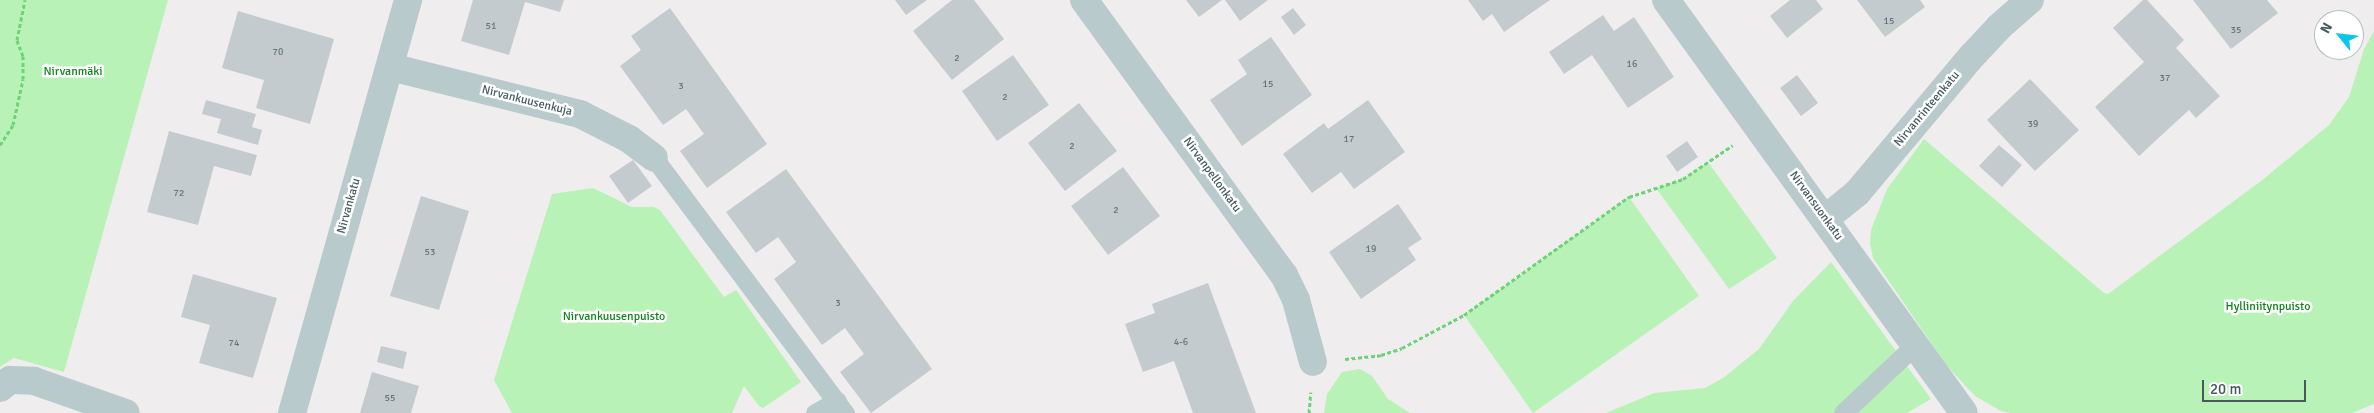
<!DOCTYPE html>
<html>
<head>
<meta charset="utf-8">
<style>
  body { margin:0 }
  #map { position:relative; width:2374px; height:413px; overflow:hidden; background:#f0edee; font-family:Signika,sans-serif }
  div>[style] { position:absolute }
  .green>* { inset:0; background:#b8f2b7 }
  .building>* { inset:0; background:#c4cbce }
  .path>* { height:3px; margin-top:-1.5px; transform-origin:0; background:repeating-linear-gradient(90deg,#6dd379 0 4px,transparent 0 6.5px) }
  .service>* { height:19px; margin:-9.5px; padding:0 9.5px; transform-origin:9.5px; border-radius:9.5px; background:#b8cacc }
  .minor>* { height:28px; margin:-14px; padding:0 14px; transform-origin:14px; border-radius:14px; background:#b8cacc }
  span { translate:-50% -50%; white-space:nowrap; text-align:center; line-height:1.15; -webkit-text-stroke:5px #fff; paint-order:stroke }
  .number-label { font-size:10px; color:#647678 }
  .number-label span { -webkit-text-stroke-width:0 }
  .park-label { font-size:12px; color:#0f831c }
  .street-label { font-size:12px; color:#445a5c }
  .north { position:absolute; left:2314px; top:10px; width:50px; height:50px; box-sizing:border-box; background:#fff; border:1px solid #b4bdbe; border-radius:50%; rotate:299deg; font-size:14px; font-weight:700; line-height:20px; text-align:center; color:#445a5c }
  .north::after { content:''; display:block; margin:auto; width:18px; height:22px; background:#0bc5ed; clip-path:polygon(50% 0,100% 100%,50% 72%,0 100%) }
  .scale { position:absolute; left:2202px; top:380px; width:104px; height:22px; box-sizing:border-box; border:2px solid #445a5c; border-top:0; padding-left:6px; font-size:15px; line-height:18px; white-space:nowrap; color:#445a5c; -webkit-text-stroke:4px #fff; paint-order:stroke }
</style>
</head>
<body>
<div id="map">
  <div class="green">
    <div style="clip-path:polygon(0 0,168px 0,64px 372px,14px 358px,0 367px)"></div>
    <div style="clip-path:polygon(2374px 31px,2374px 404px,2352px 413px,2011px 413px,2001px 411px,1975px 396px,1947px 366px,1873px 258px,1870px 244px,1871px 230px,1887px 189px,1924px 139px,2104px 293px,2108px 294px,2261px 181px,2329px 125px,2349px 97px,2364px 49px)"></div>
    <div style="clip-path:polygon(1708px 162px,1777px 258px,1729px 289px,1656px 188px,1683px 179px)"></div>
    <div style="clip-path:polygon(593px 188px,632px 207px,654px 207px,660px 210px,724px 297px,736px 290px,801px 382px,763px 408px,759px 406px,744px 386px,732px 413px,512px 413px,494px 380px,552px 194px)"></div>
    <div style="clip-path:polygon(1629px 197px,1699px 296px,1533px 413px,1464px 315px)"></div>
    <div style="clip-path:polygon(1831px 262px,1931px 399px,1907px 413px,1606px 413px,1654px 393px,1705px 388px,1723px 378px,1759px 349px,1793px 301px)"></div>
    <div style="clip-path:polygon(1360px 369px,1372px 376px,1388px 399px,1410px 413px,1324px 413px,1327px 394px,1342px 372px)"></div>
  </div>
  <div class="building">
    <div style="clip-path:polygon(473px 0,564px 0,560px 12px,525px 2px,509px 55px,461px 41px)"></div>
    <div style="clip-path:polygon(895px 0,927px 0,906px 15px)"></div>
    <div style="clip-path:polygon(952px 0,974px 0,1004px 39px,952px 80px,913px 31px)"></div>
    <div style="clip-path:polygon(1186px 0,1222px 0,1199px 17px)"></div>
    <div style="clip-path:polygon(1225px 0,1268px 0,1240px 21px)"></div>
    <div style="clip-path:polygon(1468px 0,1550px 0,1504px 32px,1492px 14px,1483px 21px)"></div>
    <div style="clip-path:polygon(1790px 0,1816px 0,1823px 9px,1787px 38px,1770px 16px)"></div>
    <div style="clip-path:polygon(1857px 0,1920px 0,1925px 7px,1885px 37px)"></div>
    <div style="clip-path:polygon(2143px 0,2147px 0,2184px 40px,2176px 48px,2220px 96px,2196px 118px,2189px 110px,2139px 156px,2095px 107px,2144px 62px,2113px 28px)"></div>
    <div style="clip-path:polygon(2193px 0,2267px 0,2278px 13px,2231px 49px)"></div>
    <div style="clip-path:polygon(670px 8px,767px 144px,707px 188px,680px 151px,704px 134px,686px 109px,663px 125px,620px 66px,641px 50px,631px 36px)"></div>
    <div style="clip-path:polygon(1293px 8px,1306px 25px,1294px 35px,1281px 17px)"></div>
    <div style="clip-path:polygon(238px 11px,334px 39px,310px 124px,256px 108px,264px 80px,222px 68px)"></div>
    <div style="clip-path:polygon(1603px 15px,1614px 31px,1634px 17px,1674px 77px,1628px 108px,1592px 55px,1564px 74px,1549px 52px)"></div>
    <div style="clip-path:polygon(1271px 37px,1312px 95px,1242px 146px,1210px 100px,1247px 74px,1238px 60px)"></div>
    <div style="clip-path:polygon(1013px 55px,1049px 105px,997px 141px,962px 91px)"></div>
    <div style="clip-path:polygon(1797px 75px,1818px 103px,1801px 116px,1780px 88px)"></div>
    <div style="clip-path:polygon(2030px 79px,2079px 130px,2035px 171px,1987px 120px)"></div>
    <div style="clip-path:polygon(206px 100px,256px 114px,252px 127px,262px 130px,258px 145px,217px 133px,221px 119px,202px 114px)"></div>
    <div style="clip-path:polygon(1368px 100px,1405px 152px,1354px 189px,1341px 172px,1312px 193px,1283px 154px,1324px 123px,1328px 129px)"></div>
    <div style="clip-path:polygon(1079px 103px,1117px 151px,1065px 191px,1028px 143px)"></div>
    <div style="clip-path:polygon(169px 131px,257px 155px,251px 176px,214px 166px,198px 225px,147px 212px)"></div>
    <div style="clip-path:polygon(1687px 141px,1698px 157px,1677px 172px,1666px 156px)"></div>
    <div style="clip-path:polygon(1999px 145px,2022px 165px,2002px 187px,1979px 166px)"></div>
    <div style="clip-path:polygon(633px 160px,652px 186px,628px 203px,609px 176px)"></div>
    <div style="clip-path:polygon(1123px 167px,1160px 216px,1108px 255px,1071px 206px)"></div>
    <div style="clip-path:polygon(786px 169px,932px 369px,871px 413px,840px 372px,864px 354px,845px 328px,822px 345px,774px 279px,796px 262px,778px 237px,756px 253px,726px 212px)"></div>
    <div style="clip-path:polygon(421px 196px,469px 211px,439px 310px,390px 296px)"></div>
    <div style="clip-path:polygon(1398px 204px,1422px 239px,1408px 248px,1416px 260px,1361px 299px,1329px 252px)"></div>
    <div style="clip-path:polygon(193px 274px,277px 298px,253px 378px,199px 363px,210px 325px,181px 317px)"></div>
    <div style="clip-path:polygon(1208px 283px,1256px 413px,1193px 413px,1174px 361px,1143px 372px,1125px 324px,1155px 313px,1152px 304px)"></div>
    <div style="clip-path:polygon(381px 346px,407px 352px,403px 369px,377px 362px)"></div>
    <div style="clip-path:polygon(372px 372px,419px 386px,411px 413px,360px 413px)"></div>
  </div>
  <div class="path">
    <div style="left:0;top:145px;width:24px;rotate:-57deg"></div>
    <div style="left:13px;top:125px;width:47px;rotate:-77.7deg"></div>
    <div style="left:23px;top:79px;width:23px;rotate:-90deg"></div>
    <div style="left:23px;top:56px;width:17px;rotate:-111deg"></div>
    <div style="left:17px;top:40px;width:41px;rotate:-78.7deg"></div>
    <div style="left:1345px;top:359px;width:36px;rotate:-6deg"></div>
    <div style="left:1381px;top:355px;width:22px;rotate:-18deg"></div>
    <div style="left:1402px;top:348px;width:70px;rotate:-28deg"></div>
    <div style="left:1464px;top:315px;width:203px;rotate:-35.6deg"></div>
    <div style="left:1629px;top:197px;width:57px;rotate:-18.4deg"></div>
    <div style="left:1683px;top:179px;width:60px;rotate:-34.2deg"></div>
    <div style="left:1309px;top:413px;width:21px;rotate:-85deg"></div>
  </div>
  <div class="service">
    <div style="left:654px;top:158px;width:319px;rotate:53.2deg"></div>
    <div style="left:815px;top:413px;width:25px;rotate:-29deg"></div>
    <div style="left:1843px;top:413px;width:99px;rotate:-43.4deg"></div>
  </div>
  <div class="minor">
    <div style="left:1084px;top:0;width:340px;rotate:54deg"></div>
    <div style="left:1284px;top:275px;width:28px;rotate:64deg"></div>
    <div style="left:1296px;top:300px;width:64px;rotate:74.7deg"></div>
    <div style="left:1666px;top:0;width:509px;rotate:54.19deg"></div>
    <div style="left:390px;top:67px;width:196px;rotate:13.9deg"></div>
    <div style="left:580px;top:114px;width:55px;rotate:27deg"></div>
    <div style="left:629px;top:139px;width:31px;rotate:37deg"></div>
    <div style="left:1825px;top:219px;width:41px;rotate:-39.1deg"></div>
    <div style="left:1857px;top:193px;width:180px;rotate:-50deg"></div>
    <div style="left:1973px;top:55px;width:38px;rotate:-47deg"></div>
    <div style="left:1999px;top:27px;width:41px;rotate:-41.1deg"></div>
    <div style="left:0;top:388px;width:13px;rotate:-39deg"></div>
    <div style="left:10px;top:380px;width:24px;rotate:2deg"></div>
    <div style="left:34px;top:381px;width:97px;rotate:19.2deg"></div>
    <div style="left:292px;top:413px;width:429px;rotate:-74.3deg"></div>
  </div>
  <div class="number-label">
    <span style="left:1889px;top:22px">15</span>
    <span style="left:491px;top:27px">51</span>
    <span style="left:2236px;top:31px">35</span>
    <span style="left:278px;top:53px">70</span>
    <span style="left:957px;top:59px">2</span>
    <span style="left:1632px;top:65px">16</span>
    <span style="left:2165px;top:79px">37</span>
    <span style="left:1268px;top:85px">15</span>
    <span style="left:681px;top:87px">3</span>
    <span style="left:1005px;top:98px">2</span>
    <span style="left:2033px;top:125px">39</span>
    <span style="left:1349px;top:140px">17</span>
    <span style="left:1072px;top:147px">2</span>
    <span style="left:179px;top:194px">72</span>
    <span style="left:1116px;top:211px">2</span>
    <span style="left:1371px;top:250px">19</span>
    <span style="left:430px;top:253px">53</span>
    <span style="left:838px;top:304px">3</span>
    <span style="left:1181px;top:343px">4-6</span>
    <span style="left:234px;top:344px">74</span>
    <span style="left:390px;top:399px">55</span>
  </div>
  <div class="park-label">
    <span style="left:73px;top:72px">Nirvanmäki</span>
    <span style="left:2268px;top:307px">Hylliniitynpuisto</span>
    <span style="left:614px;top:317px">Nirvankuusenpuisto</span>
  </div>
  <div class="street-label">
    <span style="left:527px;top:101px;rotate:14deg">Nirvankuusenkuja</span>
    <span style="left:1927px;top:109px;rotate:-50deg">Nirvanrinteenkatu</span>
    <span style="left:1212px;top:175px;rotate:54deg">Nirvanpellonkatu</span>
    <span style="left:349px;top:206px;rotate:-74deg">Nirvankatu</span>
    <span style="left:1816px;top:206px;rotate:54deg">Nirvansuonkatu</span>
  </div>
  <div class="north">N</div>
  <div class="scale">20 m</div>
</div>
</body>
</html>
